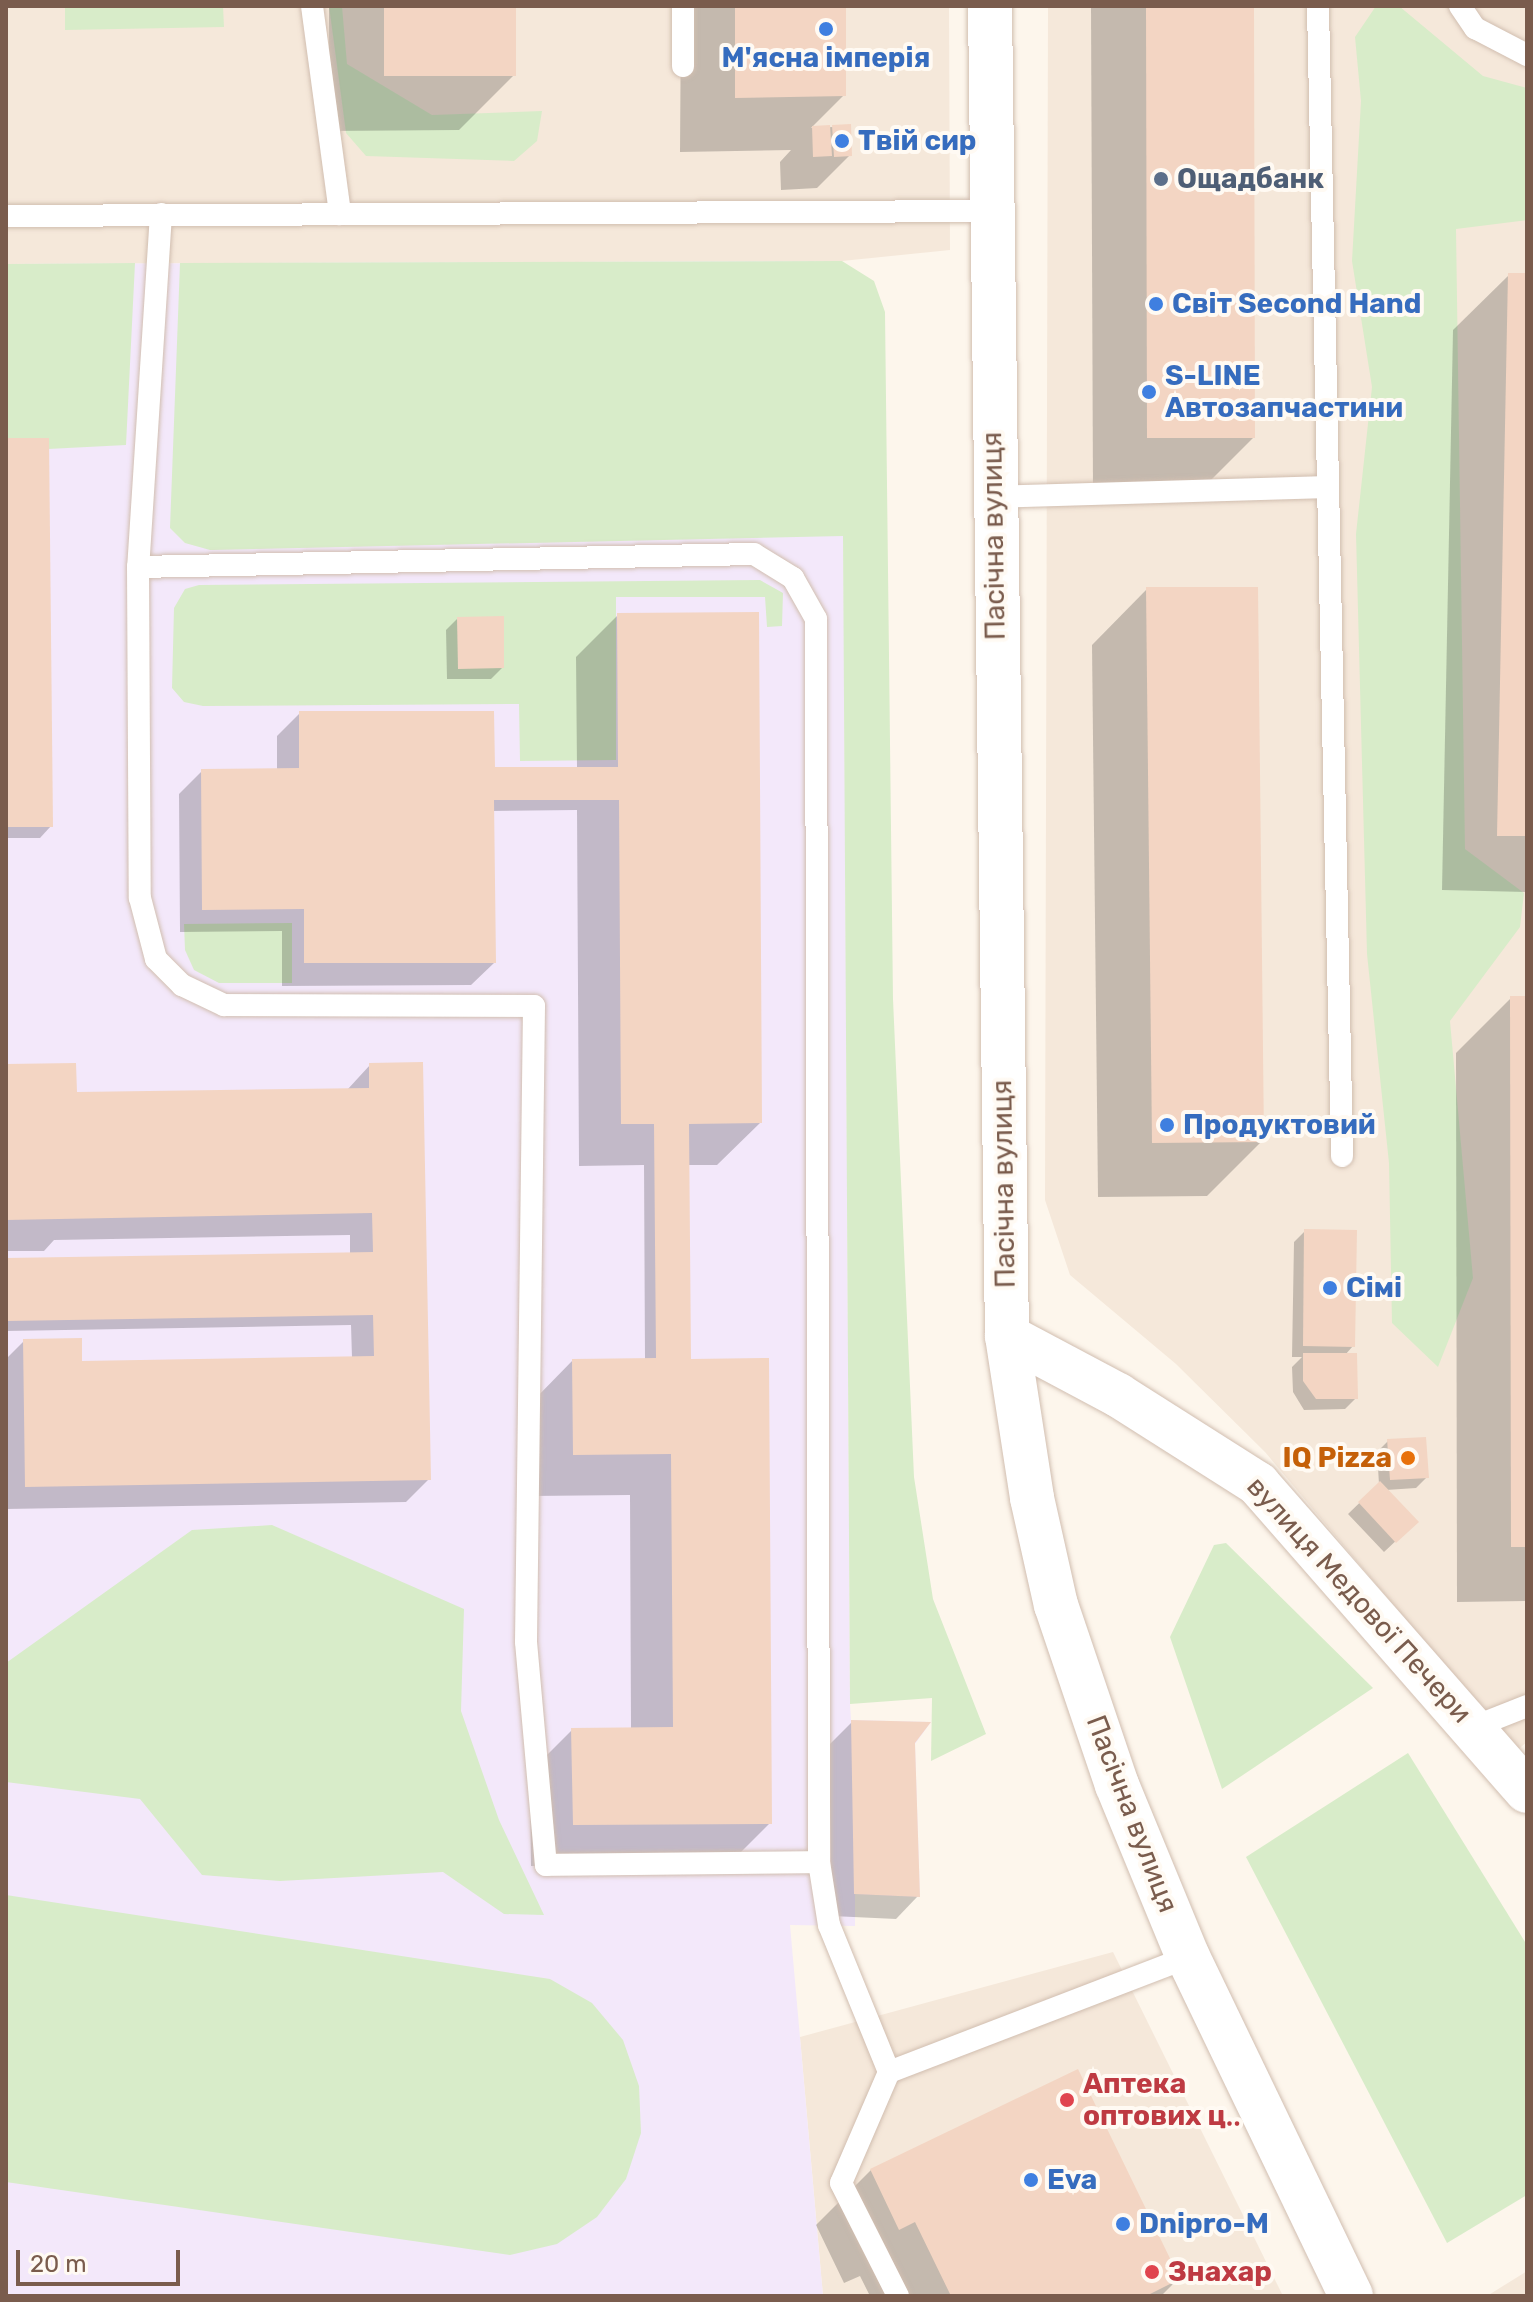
<!DOCTYPE html>
<html>
<head>
<meta charset="utf-8">
<style>
  body { margin:0 }
  #map { position:relative; width:1533px; height:2302px; overflow:hidden; background:#fdf6ec; font-family:Rubik,sans-serif }
  div>[style] { position:absolute }
  .residential>* { inset:0; background:#f5e8da }
  .education>* { inset:0; background:#f3e8fa }
  .green>* { inset:0; background:#d8ecc9 }
  .shadow>* { inset:0; background:#0003 }
  .building>* { inset:0; background:#f3d5c3 }
  .roads { filter:drop-shadow(0 0 2px #d1beb0) drop-shadow(0 0 2px #d1beb0) }
  .lane>* { height:22px; margin:-11px; padding:0 11px; transform-origin:11px; border-radius:11px; background:#fff }
  .street>* { height:44px; margin:-22px; padding:0 22px; transform-origin:22px; border-radius:22px; background:#fff }
  .secondary>* { height:44px; margin:-22px; padding:0 22px; transform-origin:22px; border-radius:22px; background:#fff }
  .dots>* { width:22px; height:22px; translate:-50% -50%; box-sizing:border-box; border:4px solid #fffaf3; border-radius:50% }
  span { translate:-50% -50%; white-space:nowrap; text-align:center; line-height:1.15; -webkit-text-stroke:8px #fffaf3; paint-order:stroke }
  .shop-label { font-size:28px; color:#366cbe; font-weight:700 }
  .left { translate:0 -50%; text-align:left }
  .service-label { font-size:28px; color:#4e5e75; font-weight:700 }
  .street-label { font-size:28px; color:#7a5c4d }
  .food-label { font-size:28px; color:#c56008; font-weight:700 }
  .right { translate:-100% -50%; text-align:right }
  .health-label { font-size:28px; color:#be3a42; font-weight:700 }
  .frame { position:absolute; inset:0; border:8px solid #7a5c4d; pointer-events:none }
  .scale { position:absolute; left:16px; top:2250px; width:164px; height:36px; box-sizing:border-box; border:4px solid #7a5c4d; border-top:0; padding-left:10px; font-size:24px; line-height:28px; white-space:nowrap; color:#7a5c4d; -webkit-text-stroke:6px #fffaf3; paint-order:stroke }
</style>
</head>
<body>
<div id="map">
  <div class="residential">
    <div style="clip-path:polygon(6px 6px,949px 6px,950px 250px,842px 261px,6px 264px)"></div>
    <div style="clip-path:polygon(1048px 6px,1527px 6px,1527px 1742px,1516px 1751px,1265px 1452px,1176px 1364px,1070px 1275px,1045px 1200px)"></div>
    <div style="clip-path:polygon(1113px 1952px,1283px 2296px,823px 2296px,800px 2037px)"></div>
    <div style="clip-path:polygon(1527px 2271px,1527px 2296px,1487px 2296px)"></div>
  </div>
  <div class="education">
    <div style="clip-path:polygon(842px 261px,850px 1704px,851px 1720px,931px 1722px,915px 1744px,920px 1897px,855px 1894px,855px 1926px,790px 1925px,823px 2296px,6px 2296px,6px 264px)"></div>
  </div>
  <div class="green">
    <div style="clip-path:polygon(65px 6px,223px 6px,224px 27px,65px 30px)"></div>
    <div style="clip-path:polygon(329px 6px,342px 6px,347px 64px,432px 115px,542px 111px,537px 141px,514px 161px,366px 156px,346px 133px)"></div>
    <div style="clip-path:polygon(1376px 6px,1399px 6px,1483px 76px,1527px 88px,1527px 220px,1456px 229px,1465px 849px,1524px 893px,1520px 927px,1450px 1021px,1473px 1278px,1438px 1367px,1392px 1323px,1389px 1163px,1367px 954px,1356px 534px,1372px 387px,1352px 261px,1361px 101px,1355px 37px)"></div>
    <div style="clip-path:polygon(842px 261px,874px 281px,885px 312px,893px 999px,914px 1477px,933px 1599px,986px 1734px,931px 1761px,932px 1698px,850px 1704px,843px 536px,210px 550px,185px 543px,170px 528px,180px 263px)"></div>
    <div style="clip-path:polygon(135px 263px,126px 445px,48px 449px,48px 438px,6px 438px,6px 264px)"></div>
    <div style="clip-path:polygon(760px 580px,783px 593px,782px 626px,767px 627px,765px 597px,616px 597px,616px 760px,520px 761px,519px 704px,203px 706px,184px 702px,172px 688px,174px 608px,185px 589px,199px 585px)"></div>
    <div style="clip-path:polygon(292px 923px,292px 983px,219px 983px,194px 970px,185px 950px,184px 924px)"></div>
    <div style="clip-path:polygon(272px 1525px,464px 1609px,461px 1711px,499px 1820px,544px 1915px,504px 1914px,443px 1872px,280px 1881px,202px 1875px,140px 1799px,6px 1782px,6px 1663px,192px 1530px)"></div>
    <div style="clip-path:polygon(1226px 1543px,1373px 1688px,1222px 1789px,1170px 1637px,1214px 1545px)"></div>
    <div style="clip-path:polygon(1408px 1753px,1527px 1945px,1527px 2195px,1447px 2243px,1246px 1857px)"></div>
    <div style="clip-path:polygon(6px 1895px,550px 1979px,592px 2003px,623px 2040px,639px 2086px,641px 2133px,626px 2179px,597px 2217px,557px 2244px,510px 2255px,6px 2182px)"></div>
  </div>
  <div class="shadow">
    <div style="clip-path:polygon(329px 6px,514px 6px,514px 75px,459px 130px,329px 131px)"></div>
    <div style="clip-path:polygon(681px 6px,844px 6px,844px 95px,811px 128px,833px 127px,850px 155px,817px 188px,781px 190px,780px 162px,791px 150px,680px 152px)"></div>
    <div style="clip-path:polygon(1091px 6px,1252px 6px,1253px 438px,1198px 493px,1093px 492px)"></div>
    <div style="clip-path:polygon(1509px 275px,1527px 275px,1527px 892px,1442px 890px,1453px 330px)"></div>
    <div style="clip-path:polygon(6px 440px,51px 826px,40px 838px,6px 838px)"></div>
    <div style="clip-path:polygon(1147px 589px,1262px 1141px,1207px 1196px,1098px 1197px,1092px 645px)"></div>
    <div style="clip-path:polygon(618px 615px,760px 1123px,717px 1165px,688px 1165px,689px 1360px,770px 1823px,728px 1865px,531px 1866px,530px 1772px,572px 1730px,631px 1729px,630px 1495px,531px 1496px,531px 1403px,573px 1360px,645px 1360px,644px 1165px,579px 1166px,577px 810px,492px 811px,494px 963px,471px 985px,282px 986px,282px 931px,180px 932px,179px 794px,202px 771px,277px 770px,277px 736px,300px 713px,492px 772px,577px 769px,576px 657px)"></div>
    <div style="clip-path:polygon(457px 619px,502px 668px,491px 679px,447px 679px,446px 630px)"></div>
    <div style="clip-path:polygon(1511px 998px,1527px 998px,1527px 1601px,1457px 1602px,1456px 1053px)"></div>
    <div style="clip-path:polygon(370px 1065px,429px 1479px,406px 1502px,6px 1509px,6px 1359px,24px 1341px,80px 1363px,352px 1358px,351px 1325px,6px 1331px,6px 1260px,350px 1254px,350px 1235px,54px 1240px,44px 1251px,6px 1251px,6px 1066px,74px 1097px,347px 1090px)"></div>
    <div style="clip-path:polygon(1305px 1231px,1353px 1346px,1345px 1355px,1356px 1398px,1345px 1409px,1304px 1410px,1293px 1392px,1292px 1367px,1302px 1357px,1292px 1357px,1294px 1242px)"></div>
    <div style="clip-path:polygon(1388px 1441px,1427px 1477px,1416px 1488px,1386px 1490px,1416px 1522px,1384px 1552px,1348px 1514px,1379px 1484px,1377px 1452px)"></div>
    <div style="clip-path:polygon(852px 1722px,913px 1743px,918px 1896px,896px 1919px,832px 1916px,829px 1745px)"></div>
    <div style="clip-path:polygon(871px 2170px,1178px 2279px,1161px 2296px,870px 2296px,860px 2276px,844px 2283px,816px 2225px)"></div>
  </div>
  <div class="building">
    <div style="clip-path:polygon(384px 6px,516px 6px,516px 76px,384px 76px)"></div>
    <div style="clip-path:polygon(735px 6px,846px 6px,846px 96px,735px 98px)"></div>
    <div style="clip-path:polygon(1146px 6px,1254px 6px,1255px 438px,1147px 438px)"></div>
    <div style="clip-path:polygon(851px 124px,852px 156px,834px 157px,832px 125px)"></div>
    <div style="clip-path:polygon(830px 125px,832px 156px,813px 157px,812px 126px)"></div>
    <div style="clip-path:polygon(1508px 273px,1527px 273px,1527px 836px,1497px 836px)"></div>
    <div style="clip-path:polygon(6px 438px,49px 438px,53px 827px,6px 827px)"></div>
    <div style="clip-path:polygon(1146px 587px,1258px 587px,1264px 1142px,1152px 1143px)"></div>
    <div style="clip-path:polygon(759px 612px,762px 1123px,689px 1124px,691px 1359px,769px 1358px,772px 1824px,573px 1825px,571px 1728px,673px 1727px,671px 1454px,573px 1455px,572px 1359px,656px 1358px,654px 1124px,621px 1124px,619px 800px,494px 800px,496px 963px,304px 963px,304px 909px,202px 910px,201px 769px,299px 768px,299px 711px,494px 711px,495px 767px,618px 767px,617px 613px)"></div>
    <div style="clip-path:polygon(504px 616px,504px 668px,458px 669px,457px 617px)"></div>
    <div style="clip-path:polygon(1510px 996px,1527px 996px,1527px 1547px,1511px 1547px)"></div>
    <div style="clip-path:polygon(423px 1062px,431px 1480px,25px 1487px,23px 1339px,82px 1338px,82px 1361px,374px 1356px,373px 1315px,6px 1321px,6px 1258px,373px 1252px,372px 1213px,6px 1220px,6px 1064px,76px 1063px,77px 1092px,369px 1088px,369px 1063px)"></div>
    <div style="clip-path:polygon(1304px 1229px,1357px 1230px,1355px 1347px,1303px 1346px)"></div>
    <div style="clip-path:polygon(1303px 1353px,1357px 1353px,1358px 1399px,1316px 1399px,1303px 1381px)"></div>
    <div style="clip-path:polygon(1426px 1437px,1429px 1478px,1390px 1480px,1387px 1439px)"></div>
    <div style="clip-path:polygon(1380px 1481px,1419px 1522px,1396px 1543px,1358px 1502px)"></div>
    <div style="clip-path:polygon(851px 1720px,931px 1722px,915px 1743px,920px 1897px,854px 1894px)"></div>
    <div style="clip-path:polygon(1078px 2069px,1180px 2279px,1146px 2296px,951px 2296px,915px 2222px,899px 2230px,870px 2169px)"></div>
  </div>
  <div class="roads">
    <div class="lane">
      <div style="left:312px;top:6px;width:210px;rotate:82.3deg"></div>
      <div style="left:683px;top:6px;width:60px;rotate:90deg"></div>
      <div style="left:1318px;top:6px;width:1150px;rotate:88.8deg"></div>
      <div style="left:1460px;top:6px;width:27px;rotate:56deg"></div>
      <div style="left:1475px;top:28px;width:59px;rotate:27.4deg"></div>
      <div style="left:161px;top:214px;width:354px;rotate:93.7deg"></div>
      <div style="left:138px;top:567px;width:331px;rotate:89.7deg"></div>
      <div style="left:140px;top:898px;width:63px;rotate:75.3deg"></div>
      <div style="left:156px;top:959px;width:37px;rotate:45deg"></div>
      <div style="left:182px;top:985px;width:47px;rotate:25.5deg"></div>
      <div style="left:224px;top:1005px;width:310px;rotate:0.2deg"></div>
      <div style="left:534px;top:1006px;width:636px;rotate:90.72deg"></div>
      <div style="left:526px;top:1642px;width:224px;rotate:84.9deg"></div>
      <div style="left:546px;top:1865px;width:273px;rotate:-0.6deg"></div>
      <div style="left:6px;top:216px;width:986px;rotate:-0.29deg"></div>
      <div style="left:992px;top:497px;width:334px;rotate:-1.7deg"></div>
      <div style="left:138px;top:567px;width:616px;rotate:-1.21deg"></div>
      <div style="left:754px;top:554px;width:46px;rotate:31.6deg"></div>
      <div style="left:793px;top:578px;width:47px;rotate:60.7deg"></div>
      <div style="left:816px;top:619px;width:1243px;rotate:89.86deg"></div>
      <div style="left:819px;top:1862px;width:64px;rotate:81deg"></div>
      <div style="left:829px;top:1925px;width:159px;rotate:67.8deg"></div>
      <div style="left:889px;top:2072px;width:320px;rotate:-21deg"></div>
      <div style="left:1474px;top:1727px;width:57px;rotate:-21.6deg"></div>
      <div style="left:889px;top:2072px;width:121px;rotate:113.4deg"></div>
      <div style="left:841px;top:2183px;width:127px;rotate:63.2deg"></div>
    </div>
    <div class="street">
      <div style="left:1007px;top:1336px;width:126px;rotate:28deg"></div>
      <div style="left:1118px;top:1395px;width:166px;rotate:32.4deg"></div>
      <div style="left:1258px;top:1484px;width:408px;rotate:48.8deg"></div>
    </div>
    <div class="secondary">
      <div style="left:990px;top:6px;width:1330px;rotate:89.27deg"></div>
      <div style="left:1007px;top:1336px;width:164px;rotate:81.2deg"></div>
      <div style="left:1032px;top:1498px;width:110px;rotate:77.4deg"></div>
      <div style="left:1056px;top:1605px;width:190px;rotate:71.3deg"></div>
      <div style="left:1117px;top:1785px;width:186px;rotate:67.6deg"></div>
      <div style="left:1188px;top:1957px;width:376px;rotate:64.3deg"></div>
    </div>
  </div>
  <div class="dots">
    <div style="left:826px;top:29px;background:#3f7fe0"></div>
    <div style="left:842px;top:141px;background:#3f7fe0"></div>
    <div style="left:1161px;top:179px;background:#5c6f8a"></div>
    <div style="left:1156px;top:304px;background:#3f7fe0"></div>
    <div style="left:1149px;top:392px;background:#3f7fe0"></div>
    <div style="left:1167px;top:1125px;background:#3f7fe0"></div>
    <div style="left:1330px;top:1288px;background:#3f7fe0"></div>
    <div style="left:1408px;top:1458px;background:#e8710a"></div>
    <div style="left:1067px;top:2100px;background:#e0444e"></div>
    <div style="left:1031px;top:2180px;background:#3f7fe0"></div>
    <div style="left:1123px;top:2224px;background:#3f7fe0"></div>
    <div style="left:1152px;top:2272px;background:#e0444e"></div>
  </div>
  <div class="shop-label">
    <span style="left:826px;top:58px">М'ясна імперія</span>
    <span class="left" style="left:858px;top:141px">Твій сир</span>
    <span class="left" style="left:1172px;top:304px">Світ Second Hand</span>
    <span class="left" style="left:1165px;top:392px">S-LINE<br>Автозапчастини</span>
    <span class="left" style="left:1183px;top:1125px">Продуктовий</span>
    <span class="left" style="left:1346px;top:1288px">Сімі</span>
    <span class="left" style="left:1047px;top:2180px">Eva</span>
    <span class="left" style="left:1139px;top:2224px">Dnipro-M</span>
  </div>
  <div class="service-label">
    <span class="left" style="left:1177px;top:179px">Ощадбанк</span>
  </div>
  <div class="street-label">
    <span style="left:994px;top:536px;rotate:-91deg">Пасічна вулиця</span>
    <span style="left:1004px;top:1184px;rotate:-91deg">Пасічна вулиця</span>
    <span style="left:1359px;top:1600px;rotate:48deg">вулиця Медової Печери</span>
    <span style="left:1132px;top:1814px;rotate:69deg">Пасічна вулиця</span>
  </div>
  <div class="food-label">
    <span class="right" style="left:1392px;top:1458px">IQ Pizza</span>
  </div>
  <div class="health-label">
    <span class="left" style="left:1083px;top:2100px">Аптека<br>оптових ц‥</span>
    <span class="left" style="left:1168px;top:2272px">Знахар</span>
  </div>
  <div class="frame"></div>
  <div class="scale">20 m</div>
</div>
</body>
</html>
